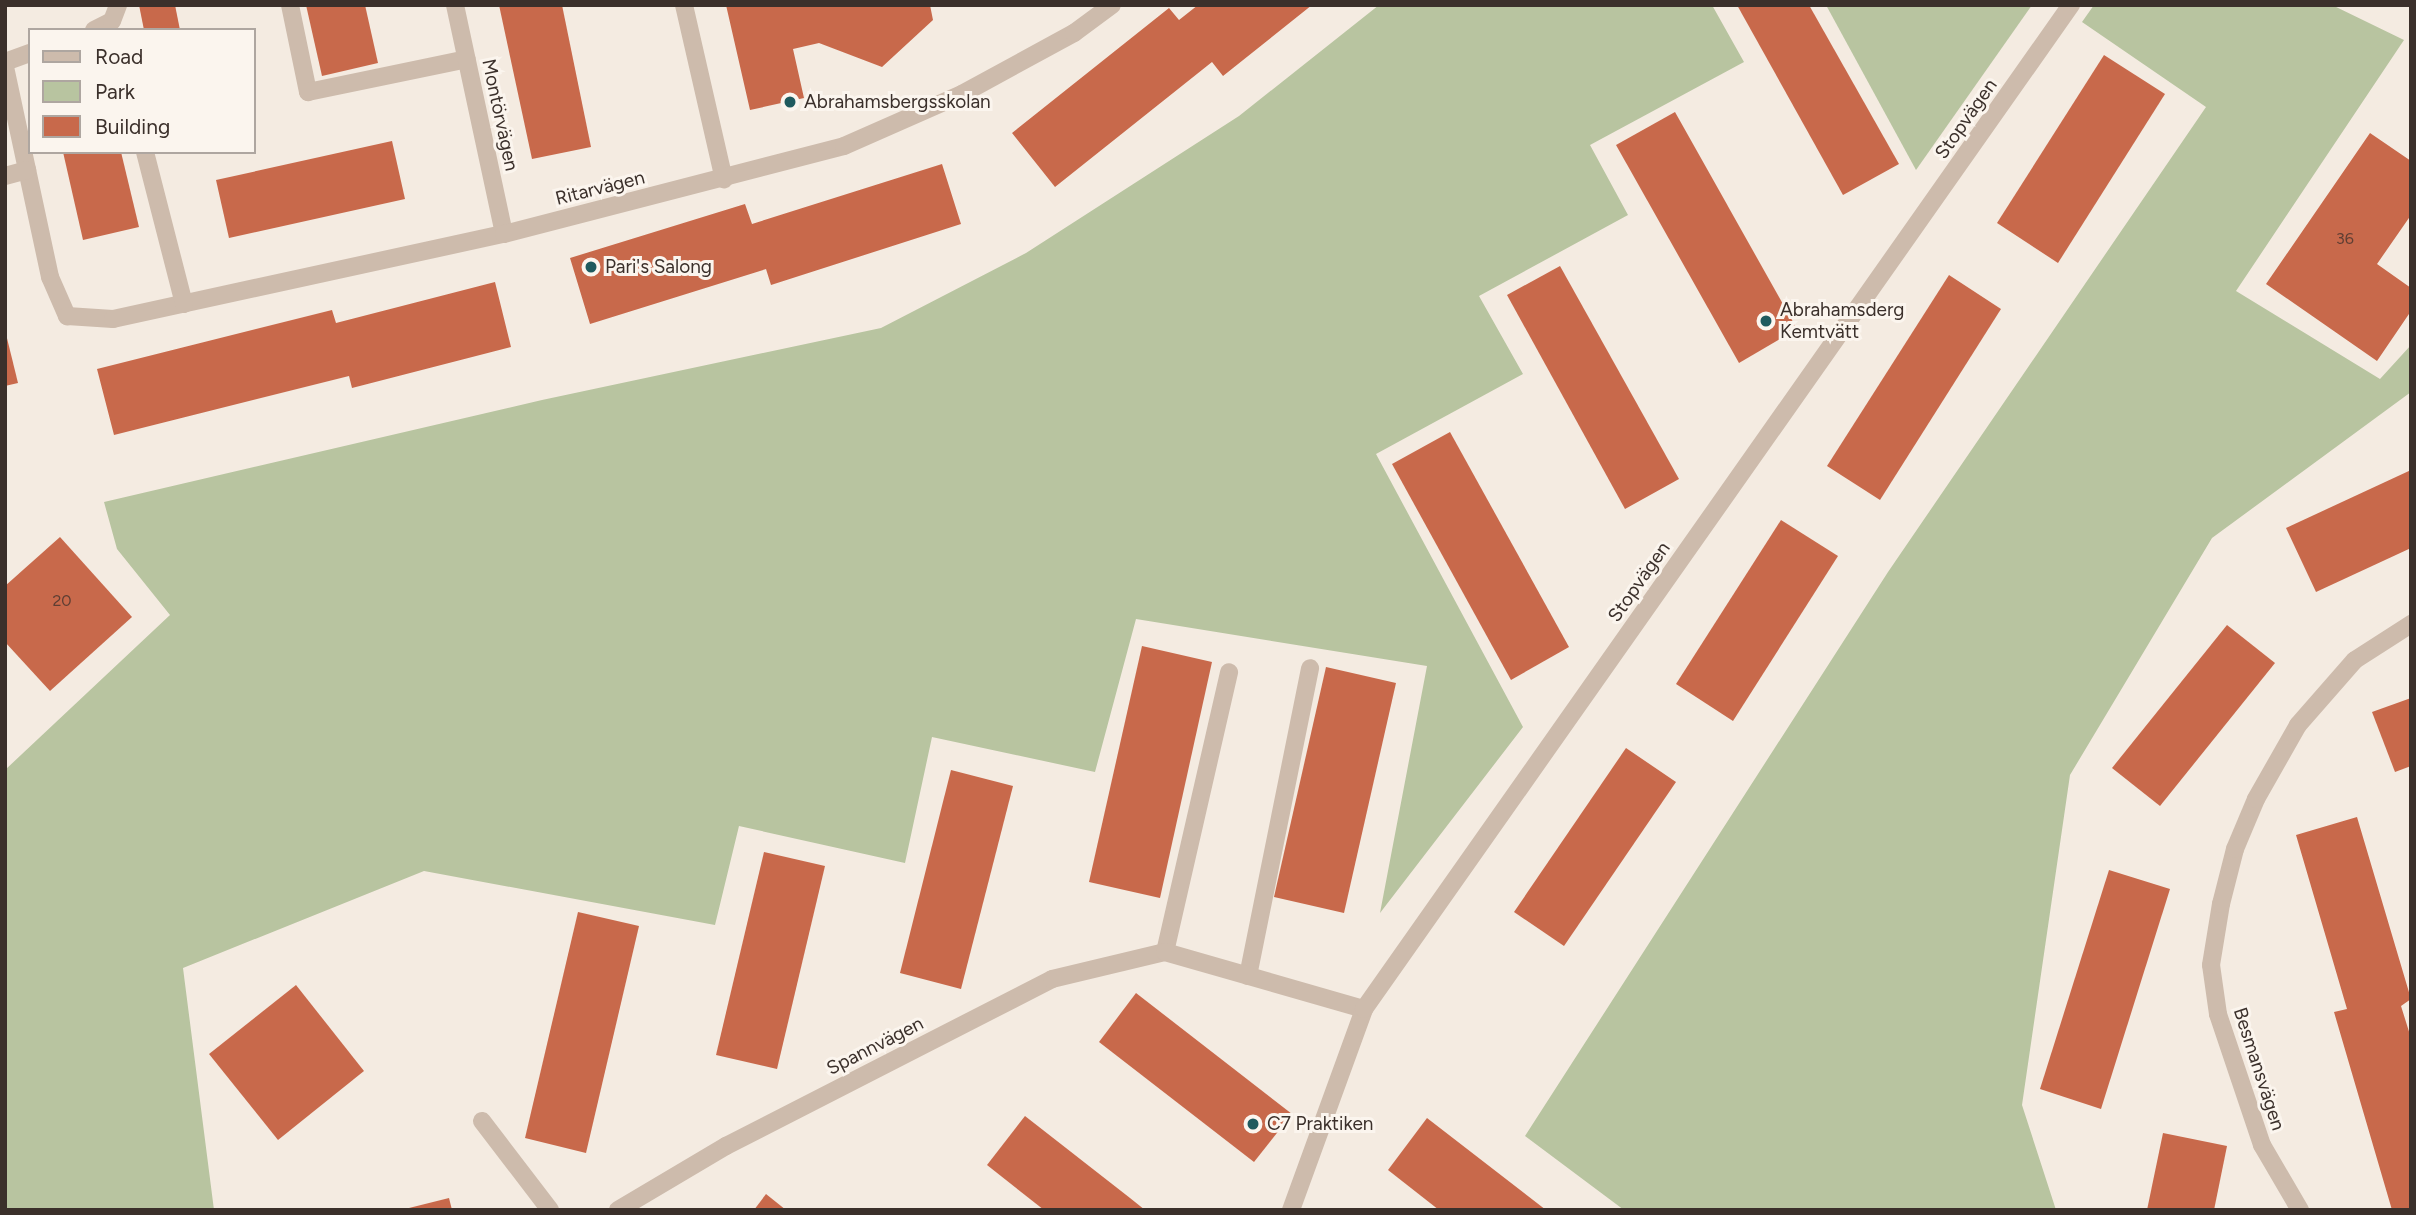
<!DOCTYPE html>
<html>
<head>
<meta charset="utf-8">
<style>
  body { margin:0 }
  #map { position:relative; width:2416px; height:1215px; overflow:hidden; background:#f4ebe1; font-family:Figtree,sans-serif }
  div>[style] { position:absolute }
  .green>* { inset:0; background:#b8c4a0 }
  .building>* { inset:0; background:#c8694b }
  .minor>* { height:18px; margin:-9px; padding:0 9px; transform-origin:9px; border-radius:9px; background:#cdbbac }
  .dots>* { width:19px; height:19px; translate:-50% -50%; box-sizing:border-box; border:4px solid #fbf5ee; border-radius:50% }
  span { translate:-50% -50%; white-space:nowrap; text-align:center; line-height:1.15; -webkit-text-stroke:6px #fbf5ee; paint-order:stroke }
  .number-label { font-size:16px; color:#5e3e33 }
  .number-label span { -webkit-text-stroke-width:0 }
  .poi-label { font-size:19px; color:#3b302b }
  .left { translate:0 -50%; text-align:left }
  .street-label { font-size:19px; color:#3b302b }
  .frame { position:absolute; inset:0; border:7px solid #3b302b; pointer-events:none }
  .legend { position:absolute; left:28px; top:28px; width:228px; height:126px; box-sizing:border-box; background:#fbf5ee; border:2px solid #aea6a0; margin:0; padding:9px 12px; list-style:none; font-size:21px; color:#3b302b }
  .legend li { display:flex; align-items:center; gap:14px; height:35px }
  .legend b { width:35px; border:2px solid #aea6a0 }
</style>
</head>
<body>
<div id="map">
  <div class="green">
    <div style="clip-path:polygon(1379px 5px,1712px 5px,1744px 62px,1590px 145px,1628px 215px,1479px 296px,1523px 374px,1376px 454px,1523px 727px,1380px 913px,1427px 666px,1136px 619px,1095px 772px,932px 737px,905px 863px,739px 826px,715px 925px,424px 871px,183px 968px,214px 1210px,5px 1210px,5px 770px,170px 615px,117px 549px,104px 502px,542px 400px,881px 328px,1026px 253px,1239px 116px)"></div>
    <div style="clip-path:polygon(1826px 5px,2032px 5px,1916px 170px)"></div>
    <div style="clip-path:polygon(2094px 5px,2332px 5px,2404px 40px,2236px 291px,2380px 379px,2411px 345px,2411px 392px,2212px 538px,2070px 775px,2022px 1105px,2056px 1210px,1624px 1210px,1525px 1136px,1888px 572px,2206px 107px,2082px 22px)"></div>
  </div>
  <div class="building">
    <div style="clip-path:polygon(139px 5px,175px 5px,180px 30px,144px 30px)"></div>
    <div style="clip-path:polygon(306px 5px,365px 5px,378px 63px,322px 76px)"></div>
    <div style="clip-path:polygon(499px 5px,562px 5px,591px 147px,532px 159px)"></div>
    <div style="clip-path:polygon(726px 5px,930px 5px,933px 20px,882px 67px,819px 43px,793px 49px,804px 98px,750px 110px)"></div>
    <div style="clip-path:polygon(1198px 5px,1312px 5px,1223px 76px,1212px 62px,1055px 187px,1012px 133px,1169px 8px,1179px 20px)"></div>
    <div style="clip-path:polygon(1737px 5px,1809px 5px,1899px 164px,1843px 195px)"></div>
    <div style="clip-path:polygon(2104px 55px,2165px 94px,2058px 263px,1997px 223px)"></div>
    <div style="clip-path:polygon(1675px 112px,1797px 329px,1739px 363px,1616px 145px)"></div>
    <div style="clip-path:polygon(2370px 133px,2411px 161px,2411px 215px,2377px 264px,2411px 288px,2411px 311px,2377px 361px,2266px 284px)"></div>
    <div style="clip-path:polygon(392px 141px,405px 199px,229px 238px,216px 180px)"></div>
    <div style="clip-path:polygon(63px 152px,121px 152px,139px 227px,83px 240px)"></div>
    <div style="clip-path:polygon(942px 164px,961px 224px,771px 285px,766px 269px,590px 324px,570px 258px,745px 204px,752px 224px)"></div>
    <div style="clip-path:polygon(1560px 266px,1679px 479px,1625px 509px,1507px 295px)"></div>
    <div style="clip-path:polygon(1949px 275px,2001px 309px,1880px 500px,1827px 466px)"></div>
    <div style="clip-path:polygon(495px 282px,511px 347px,352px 388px,349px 376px,114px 435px,97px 369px,332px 310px,336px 323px)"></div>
    <div style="clip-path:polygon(5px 330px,18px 383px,5px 386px)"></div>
    <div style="clip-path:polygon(1450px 432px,1569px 647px,1511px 680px,1392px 464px)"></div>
    <div style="clip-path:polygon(2411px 470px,2411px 548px,2316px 592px,2286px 528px)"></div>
    <div style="clip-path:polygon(1781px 520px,1838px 556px,1733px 721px,1676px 684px)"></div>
    <div style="clip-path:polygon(60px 537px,132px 617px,50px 691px,5px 642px,5px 586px)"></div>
    <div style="clip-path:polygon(2227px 625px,2275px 663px,2160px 806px,2112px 768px)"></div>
    <div style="clip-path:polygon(1142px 646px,1212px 662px,1160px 898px,1089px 882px)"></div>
    <div style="clip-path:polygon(1326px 667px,1396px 683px,1344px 913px,1274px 897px)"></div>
    <div style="clip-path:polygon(2411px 698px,2411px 766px,2395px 772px,2372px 712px)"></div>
    <div style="clip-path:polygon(1626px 748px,1676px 782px,1564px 946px,1514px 912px)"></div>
    <div style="clip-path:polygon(951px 770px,1013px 786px,961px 989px,900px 973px)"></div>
    <div style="clip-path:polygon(2357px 817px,2411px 999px,2401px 1006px,2411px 1038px,2411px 1210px,2392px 1210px,2334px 1012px,2347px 1009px,2296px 835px)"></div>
    <div style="clip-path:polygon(764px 852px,825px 866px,777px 1069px,716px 1055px)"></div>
    <div style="clip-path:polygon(2109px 870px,2170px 889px,2101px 1109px,2040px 1089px)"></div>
    <div style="clip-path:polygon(578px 912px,639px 926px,586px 1153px,525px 1138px)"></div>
    <div style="clip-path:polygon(296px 985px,364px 1071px,278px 1140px,209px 1054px)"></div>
    <div style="clip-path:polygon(1136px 993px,1292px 1114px,1254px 1162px,1099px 1042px)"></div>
    <div style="clip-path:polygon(1025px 1116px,1130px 1198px,1145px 1210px,1044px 1210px,987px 1165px)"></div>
    <div style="clip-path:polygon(1427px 1118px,1546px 1210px,1439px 1210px,1388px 1170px)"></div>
    <div style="clip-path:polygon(2163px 1133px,2227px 1146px,2214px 1210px,2147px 1210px)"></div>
    <div style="clip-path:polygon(766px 1194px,786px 1210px,754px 1210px)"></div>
    <div style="clip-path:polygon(449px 1198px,452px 1210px,405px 1210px,405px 1209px)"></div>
  </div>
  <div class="minor">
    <div style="left:290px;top:5px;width:89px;rotate:78.3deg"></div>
    <div style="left:308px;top:92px;width:162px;rotate:-11.7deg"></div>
    <div style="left:455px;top:5px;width:234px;rotate:77.9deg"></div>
    <div style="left:684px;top:5px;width:179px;rotate:77.1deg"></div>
    <div style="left:94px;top:30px;width:20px;rotate:-27deg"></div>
    <div style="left:112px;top:21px;width:17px;rotate:-69deg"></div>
    <div style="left:5px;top:62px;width:27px;rotate:-20deg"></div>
    <div style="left:5px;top:67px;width:215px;rotate:77.9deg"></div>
    <div style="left:50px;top:277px;width:43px;rotate:66.4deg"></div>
    <div style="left:67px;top:316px;width:46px;rotate:3.7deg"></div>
    <div style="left:113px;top:319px;width:400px;rotate:-12.3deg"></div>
    <div style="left:504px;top:234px;width:351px;rotate:-14.5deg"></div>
    <div style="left:844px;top:146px;width:129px;rotate:-23.8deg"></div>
    <div style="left:962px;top:94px;width:128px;rotate:-28.6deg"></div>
    <div style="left:1074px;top:33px;width:47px;rotate:-36.4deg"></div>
    <div style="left:145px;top:152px;width:157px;rotate:75.6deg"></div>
    <div style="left:5px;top:176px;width:23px;rotate:-15deg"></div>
    <div style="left:1165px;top:952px;width:287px;rotate:-77.1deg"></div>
    <div style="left:1248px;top:976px;width:314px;rotate:-78.6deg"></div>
    <div style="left:482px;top:1121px;width:112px;rotate:52.6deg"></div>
    <div style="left:618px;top:1210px;width:126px;rotate:-30.7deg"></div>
    <div style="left:726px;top:1146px;width:366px;rotate:-27.1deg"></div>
    <div style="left:1052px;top:979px;width:116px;rotate:-13.4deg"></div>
    <div style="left:1165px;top:952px;width:207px;rotate:16deg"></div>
    <div style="left:1291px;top:1210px;width:214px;rotate:-70deg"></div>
    <div style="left:1364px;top:1009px;width:1228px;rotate:-54.85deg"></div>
    <div style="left:2300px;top:1210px;width:75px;rotate:-120.3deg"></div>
    <div style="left:2262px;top:1145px;width:138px;rotate:-108.6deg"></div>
    <div style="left:2218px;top:1014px;width:49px;rotate:-98.1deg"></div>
    <div style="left:2211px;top:965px;width:62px;rotate:-80.7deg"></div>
    <div style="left:2221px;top:904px;width:57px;rotate:-75.7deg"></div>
    <div style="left:2235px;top:849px;width:54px;rotate:-67.2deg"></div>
    <div style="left:2256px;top:799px;width:85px;rotate:-60.4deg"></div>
    <div style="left:2298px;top:725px;width:86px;rotate:-48.8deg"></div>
    <div style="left:2355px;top:660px;width:67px;rotate:-32.7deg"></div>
  </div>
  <div class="dots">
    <div style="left:790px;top:102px;background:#1f5a5e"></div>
    <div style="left:591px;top:267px;background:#1f5a5e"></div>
    <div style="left:1766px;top:321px;background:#1f5a5e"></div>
    <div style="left:1253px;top:1124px;background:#1f5a5e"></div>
  </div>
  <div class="number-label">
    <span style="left:2345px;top:239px">36</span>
    <span style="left:62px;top:601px">20</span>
  </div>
  <div class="poi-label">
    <span class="left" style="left:804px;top:102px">Abrahamsbergsskolan</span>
    <span class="left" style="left:605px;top:267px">Pari's Salong</span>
    <span class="left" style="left:1780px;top:321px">Abrahamsderg<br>Kemtvätt</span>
    <span class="left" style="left:1267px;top:1124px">C7 Praktiken</span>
  </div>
  <div class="street-label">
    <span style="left:500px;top:115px;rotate:78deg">Montörvägen</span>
    <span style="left:1966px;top:119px;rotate:-55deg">Stopvägen</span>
    <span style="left:600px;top:188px;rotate:-14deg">Ritarvägen</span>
    <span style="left:1639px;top:582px;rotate:-55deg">Stopvägen</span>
    <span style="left:875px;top:1046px;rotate:-27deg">Spannvägen</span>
    <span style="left:2259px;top:1069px;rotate:72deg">Besmansvägen</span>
  </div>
  <div class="frame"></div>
  <ul class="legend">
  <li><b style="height:9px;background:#cdbbac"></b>Road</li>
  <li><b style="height:19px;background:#b8c4a0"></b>Park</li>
  <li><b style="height:19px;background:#c8694b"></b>Building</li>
  </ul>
</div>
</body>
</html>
